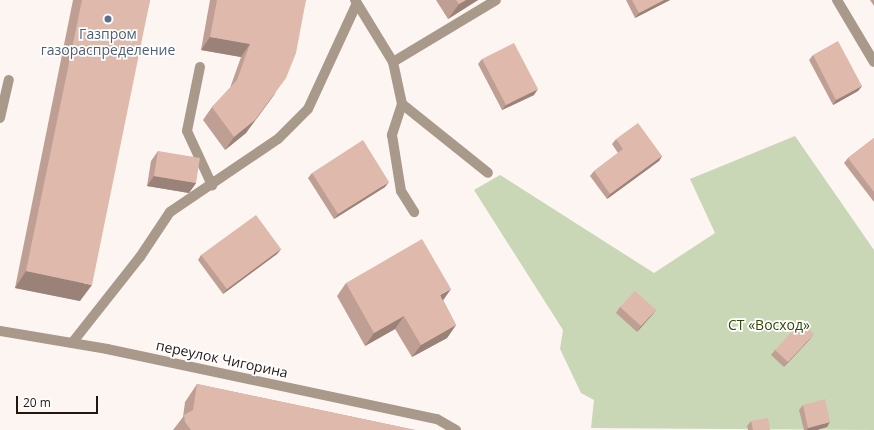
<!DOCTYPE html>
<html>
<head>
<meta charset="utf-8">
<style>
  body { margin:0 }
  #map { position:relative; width:874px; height:430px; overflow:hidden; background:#fcf5f2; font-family:"Open Sans",sans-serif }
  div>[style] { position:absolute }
  .green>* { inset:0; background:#c9d7b7 }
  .service>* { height:10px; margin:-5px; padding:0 5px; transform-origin:5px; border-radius:5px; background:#a8998b }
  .minor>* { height:10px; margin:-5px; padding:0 5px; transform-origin:5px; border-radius:5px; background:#a8998b }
  .wall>* { inset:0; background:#bf9f94 }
  .shaded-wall>* { inset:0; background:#9b8278 }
  .building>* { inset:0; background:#deb9ac }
  .dots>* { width:11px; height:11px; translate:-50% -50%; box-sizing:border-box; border:2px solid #fff; border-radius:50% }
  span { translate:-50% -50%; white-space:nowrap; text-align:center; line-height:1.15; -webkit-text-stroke:3.5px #fff; paint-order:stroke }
  .service-label { font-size:14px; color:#4e5e75 }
  .park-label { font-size:14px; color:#324807 }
  .street-label { font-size:14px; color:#231612 }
  .scale { position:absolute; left:16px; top:396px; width:82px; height:18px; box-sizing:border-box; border:2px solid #231612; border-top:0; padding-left:5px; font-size:12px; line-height:14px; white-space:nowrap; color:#231612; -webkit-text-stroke:3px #fff; paint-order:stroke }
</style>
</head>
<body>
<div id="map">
  <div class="green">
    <div style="clip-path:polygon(795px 136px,874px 250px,874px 430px,591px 428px,594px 400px,581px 393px,560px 349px,563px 330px,474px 190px,500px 175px,654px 273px,715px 233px,690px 179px)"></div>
  </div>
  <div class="service">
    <div style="left:837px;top:0;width:72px;rotate:59.2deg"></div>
    <div style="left:200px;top:67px;width:65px;rotate:101.5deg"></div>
    <div style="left:187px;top:131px;width:60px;rotate:65.2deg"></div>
    <div style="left:402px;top:104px;width:110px;rotate:38.7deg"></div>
    <div style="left:0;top:118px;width:39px;rotate:-77deg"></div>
    <div style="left:72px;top:343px;width:110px;rotate:-51.7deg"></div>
    <div style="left:140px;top:257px;width:54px;rotate:-56.3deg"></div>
    <div style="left:170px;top:212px;width:130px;rotate:-34.1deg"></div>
    <div style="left:278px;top:139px;width:42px;rotate:-45deg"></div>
    <div style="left:308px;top:109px;width:115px;rotate:-65.2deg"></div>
    <div style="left:437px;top:419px;width:22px;rotate:30deg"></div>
  </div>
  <div class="minor">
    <div style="left:355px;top:0;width:73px;rotate:58.5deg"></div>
    <div style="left:393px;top:62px;width:43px;rotate:77.9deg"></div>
    <div style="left:402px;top:104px;width:33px;rotate:108deg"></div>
    <div style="left:392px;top:135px;width:57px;rotate:80.9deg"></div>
    <div style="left:401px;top:191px;width:25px;rotate:58deg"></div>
    <div style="left:393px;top:62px;width:120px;rotate:-31deg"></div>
    <div style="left:0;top:331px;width:109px;rotate:9.5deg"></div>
    <div style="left:107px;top:349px;width:337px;rotate:12deg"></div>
  </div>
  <div class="wall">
    <div style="clip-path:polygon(73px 0,150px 0,80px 301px,15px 288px)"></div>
    <div style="clip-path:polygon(210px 0,306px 0,246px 133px,225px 150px,203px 120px,212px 107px,230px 88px,241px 57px,201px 50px)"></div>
    <div style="clip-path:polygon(436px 0,478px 0,448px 19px)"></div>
    <div style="clip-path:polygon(626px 0,670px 0,635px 18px)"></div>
    <div style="clip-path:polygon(870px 0,874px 0,874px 6px)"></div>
    <div style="clip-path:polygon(813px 55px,862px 86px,858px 91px,833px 105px,809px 60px)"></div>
    <div style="clip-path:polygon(482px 59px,534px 95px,502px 110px,478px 64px)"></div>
    <div style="clip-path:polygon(874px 138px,874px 202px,844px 163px,848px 158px)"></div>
    <div style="clip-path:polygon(616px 139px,662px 156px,659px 161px,607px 199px,590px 176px,594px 171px,618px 153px,612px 144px)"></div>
    <div style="clip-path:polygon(158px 151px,196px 183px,189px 193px,147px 186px,151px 161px)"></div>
    <div style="clip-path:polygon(312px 173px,385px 187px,334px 219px,308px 178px)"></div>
    <div style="clip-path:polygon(281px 249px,277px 254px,223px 294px,198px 260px,201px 255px)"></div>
    <div style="clip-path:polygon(346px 283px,443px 300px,456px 325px,447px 338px,412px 357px,395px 329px,365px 346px,337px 296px)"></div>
    <div style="clip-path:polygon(620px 307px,656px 310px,652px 315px,637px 332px,616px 313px)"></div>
    <div style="clip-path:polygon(810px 339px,784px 367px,771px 355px,775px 350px)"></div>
    <div style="clip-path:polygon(197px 384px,415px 430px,173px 430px,183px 417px,185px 402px)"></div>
    <div style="clip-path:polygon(803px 405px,827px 427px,817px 430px,804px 430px,799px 410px)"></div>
    <div style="clip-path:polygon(751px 421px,770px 430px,748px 430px,747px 426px)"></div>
  </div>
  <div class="shaded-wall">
    <div style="clip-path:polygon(466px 0,478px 0,448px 19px,459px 4px)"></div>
    <div style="clip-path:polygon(664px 0,670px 0,635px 18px,639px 13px)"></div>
    <div style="clip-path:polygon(210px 37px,250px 44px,241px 57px,201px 50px)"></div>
    <div style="clip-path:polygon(862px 86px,858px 91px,833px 105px,836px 100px)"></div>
    <div style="clip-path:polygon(538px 89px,534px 95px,502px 110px,506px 105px)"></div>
    <div style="clip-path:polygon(277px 91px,246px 133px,225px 150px,234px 137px)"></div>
    <div style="clip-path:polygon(662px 156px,659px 161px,607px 199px,610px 194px)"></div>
    <div style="clip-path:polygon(154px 176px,196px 183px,189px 193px,147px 186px)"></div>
    <div style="clip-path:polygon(389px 182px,385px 187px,334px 219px,338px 214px)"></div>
    <div style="clip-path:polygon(281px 249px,277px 254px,223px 294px,227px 289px)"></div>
    <div style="clip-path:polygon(26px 271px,92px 285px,80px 301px,15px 288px)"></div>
    <div style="clip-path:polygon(451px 289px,442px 302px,440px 295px)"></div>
    <div style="clip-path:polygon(656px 310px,652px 315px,637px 332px,641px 326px)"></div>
    <div style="clip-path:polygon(404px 316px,395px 329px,365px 346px,374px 333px)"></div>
    <div style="clip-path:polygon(456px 325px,447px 338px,412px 357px,421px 345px)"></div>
    <div style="clip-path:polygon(814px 334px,810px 339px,784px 367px,788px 362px)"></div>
    <div style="clip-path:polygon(830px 422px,827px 427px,817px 430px,807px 430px,808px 428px)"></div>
  </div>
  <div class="building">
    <div style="clip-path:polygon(82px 0,150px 0,92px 285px,26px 271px)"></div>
    <div style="clip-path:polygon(217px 0,306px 0,296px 53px,286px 78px,255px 120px,234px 137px,212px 107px,237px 80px,250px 44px,210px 37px)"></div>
    <div style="clip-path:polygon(456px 0,466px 0,459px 4px)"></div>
    <div style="clip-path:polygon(632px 0,664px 0,639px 13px)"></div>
    <div style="clip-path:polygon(838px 41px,862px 86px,836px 100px,813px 55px)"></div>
    <div style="clip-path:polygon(514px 43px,538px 89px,506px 105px,482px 59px)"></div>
    <div style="clip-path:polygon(638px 123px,662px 156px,610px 194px,594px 171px,623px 149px,616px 139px)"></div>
    <div style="clip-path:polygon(874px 138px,874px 192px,848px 158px)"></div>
    <div style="clip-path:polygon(363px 140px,389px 182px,338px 214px,312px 173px)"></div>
    <div style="clip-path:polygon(158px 151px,200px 158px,196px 183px,154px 176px)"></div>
    <div style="clip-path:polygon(256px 215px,281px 249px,227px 289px,201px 255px)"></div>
    <div style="clip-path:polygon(422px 239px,451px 289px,440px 295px,456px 325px,421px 345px,404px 316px,374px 333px,346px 283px)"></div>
    <div style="clip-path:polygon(635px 291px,656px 310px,641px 326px,620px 307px)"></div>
    <div style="clip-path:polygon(801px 322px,814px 334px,788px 362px,775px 350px)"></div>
    <div style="clip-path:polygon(197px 384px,415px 430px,191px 430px,185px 422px,184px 415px,193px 410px)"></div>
    <div style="clip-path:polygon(825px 399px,830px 422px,808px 428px,803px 405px)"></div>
    <div style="clip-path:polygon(768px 418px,770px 430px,753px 430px,751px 421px)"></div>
  </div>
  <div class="dots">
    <div style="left:108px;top:19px;background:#5c6f8a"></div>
  </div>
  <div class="service-label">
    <span style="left:108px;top:42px">Газпром<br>газораспределение</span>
  </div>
  <div class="park-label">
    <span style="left:769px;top:325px">СТ «Восход»</span>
  </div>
  <div class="street-label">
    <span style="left:222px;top:359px;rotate:12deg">переулок Чигорина</span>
  </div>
  <div class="scale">20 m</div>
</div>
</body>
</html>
